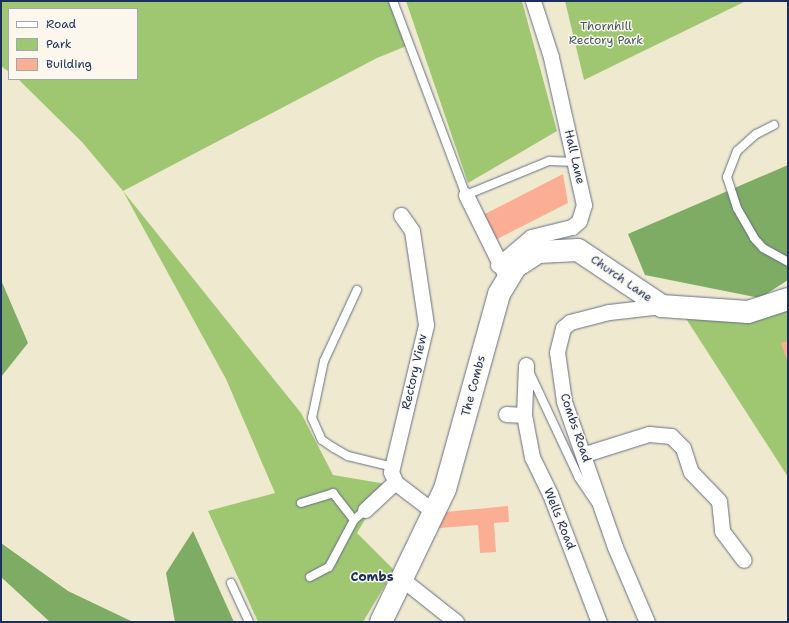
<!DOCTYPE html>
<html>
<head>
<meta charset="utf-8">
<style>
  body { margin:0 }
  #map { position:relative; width:789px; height:623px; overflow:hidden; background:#efe9cf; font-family:"Shantell Sans",sans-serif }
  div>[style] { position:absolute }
  .green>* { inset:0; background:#9fc772 }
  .forest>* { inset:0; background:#7fac64 }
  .building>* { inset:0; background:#fcae95 }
  .roads { filter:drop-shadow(0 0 1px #657086) drop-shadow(0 0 1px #657086) }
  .lane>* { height:8px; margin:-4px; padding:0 4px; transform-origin:4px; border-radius:4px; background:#fff }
  .street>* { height:15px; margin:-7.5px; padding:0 7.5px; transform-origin:7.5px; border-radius:7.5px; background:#fff }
  .secondary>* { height:22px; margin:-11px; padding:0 11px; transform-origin:11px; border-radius:11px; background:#fff }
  span { translate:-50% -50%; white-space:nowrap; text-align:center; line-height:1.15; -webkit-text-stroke:3px #fbf7ec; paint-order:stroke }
  .park-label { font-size:12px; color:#435d64 }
  .street-label { font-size:12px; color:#1b2f5e }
  .neighbourhood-label { font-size:13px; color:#1b2f5e; font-weight:700 }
  .frame { position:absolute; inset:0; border:2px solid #1b2f5e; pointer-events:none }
  .legend { position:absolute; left:8px; top:8px; width:130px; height:72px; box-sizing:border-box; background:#fbf7ec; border:1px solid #a1a7b3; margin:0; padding:5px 7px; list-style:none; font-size:12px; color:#1b2f5e }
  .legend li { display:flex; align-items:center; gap:8px; height:20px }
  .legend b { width:20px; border:1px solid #a1a7b3 }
</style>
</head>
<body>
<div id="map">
  <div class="green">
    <div style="clip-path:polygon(1px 1px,393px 1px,409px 45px,377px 58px,123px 191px,301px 413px,333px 475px,386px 484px,357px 533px,394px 570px,363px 622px,258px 622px,208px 511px,275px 493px,226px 379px,123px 191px,82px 142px,18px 79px,137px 79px,137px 9px,9px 9px,9px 72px,1px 66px)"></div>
    <div style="clip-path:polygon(406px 1px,522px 1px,557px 131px,468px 183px)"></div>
    <div style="clip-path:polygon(565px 1px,746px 1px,584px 80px)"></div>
    <div style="clip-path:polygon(788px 307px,788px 477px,685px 317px)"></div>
  </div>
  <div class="forest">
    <div style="clip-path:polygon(788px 165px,788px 280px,760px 298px,645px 275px,628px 234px)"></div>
    <div style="clip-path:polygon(1px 280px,28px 343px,1px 377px)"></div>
    <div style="clip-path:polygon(193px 531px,234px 622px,175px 622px,166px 573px)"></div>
    <div style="clip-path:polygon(1px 543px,68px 591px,133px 622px,50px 622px,1px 577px)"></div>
  </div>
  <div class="building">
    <div style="clip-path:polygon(563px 174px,568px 203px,493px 241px,481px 216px)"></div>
    <div style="clip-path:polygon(788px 341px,788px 363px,781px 343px)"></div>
    <div style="clip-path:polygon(508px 506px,509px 522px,494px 523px,496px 552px,480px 553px,478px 525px,439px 528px,446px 512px)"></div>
  </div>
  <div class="roads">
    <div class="lane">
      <div style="left:393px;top:1px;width:207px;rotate:69.4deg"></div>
      <div style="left:466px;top:195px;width:90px;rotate:-22.3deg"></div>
      <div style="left:549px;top:161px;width:27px;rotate:2deg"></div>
      <div style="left:774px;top:125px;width:20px;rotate:153deg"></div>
      <div style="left:756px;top:134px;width:25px;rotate:138deg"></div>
      <div style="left:737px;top:151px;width:28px;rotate:111deg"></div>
      <div style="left:727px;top:177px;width:33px;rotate:72deg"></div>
      <div style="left:737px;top:208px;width:34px;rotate:60deg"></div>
      <div style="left:754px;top:238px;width:13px;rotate:48deg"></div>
      <div style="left:763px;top:248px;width:29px;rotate:29deg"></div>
      <div style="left:357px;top:290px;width:78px;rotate:114.9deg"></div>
      <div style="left:324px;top:361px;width:58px;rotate:101.9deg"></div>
      <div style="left:312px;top:418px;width:24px;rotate:66deg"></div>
      <div style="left:322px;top:440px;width:14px;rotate:34deg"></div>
      <div style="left:334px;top:448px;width:16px;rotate:30deg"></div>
      <div style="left:348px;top:456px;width:46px;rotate:13.7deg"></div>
      <div style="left:527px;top:367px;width:123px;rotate:64.9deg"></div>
      <div style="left:579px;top:478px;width:29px;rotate:56deg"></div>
      <div style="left:301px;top:503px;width:34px;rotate:-17deg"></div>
      <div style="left:333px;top:493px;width:34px;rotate:52deg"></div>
      <div style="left:310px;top:577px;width:21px;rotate:-28deg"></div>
      <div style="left:329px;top:567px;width:53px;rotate:-62deg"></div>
      <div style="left:354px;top:520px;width:15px;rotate:-42deg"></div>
      <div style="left:231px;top:583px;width:43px;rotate:65.2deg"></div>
    </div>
    <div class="street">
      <div style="left:466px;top:195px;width:86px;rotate:63.7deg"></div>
      <div style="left:401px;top:215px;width:19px;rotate:55deg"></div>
      <div style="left:412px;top:231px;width:95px;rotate:81.5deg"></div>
      <div style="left:426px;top:325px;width:151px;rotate:103.4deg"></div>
      <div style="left:391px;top:472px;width:12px;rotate:66deg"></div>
      <div style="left:396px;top:483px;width:48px;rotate:37.3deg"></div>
      <div style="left:498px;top:265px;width:43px;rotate:-40.3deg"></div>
      <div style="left:531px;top:237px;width:42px;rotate:-13.7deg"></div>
      <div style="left:572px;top:227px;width:9px;rotate:-41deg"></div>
      <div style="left:579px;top:221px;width:17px;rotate:-73deg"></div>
      <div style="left:584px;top:205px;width:152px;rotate:-102.6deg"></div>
      <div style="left:551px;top:57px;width:59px;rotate:-107.8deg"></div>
      <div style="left:526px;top:365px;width:50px;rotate:92.3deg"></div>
      <div style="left:524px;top:415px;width:43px;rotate:79.2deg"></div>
      <div style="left:532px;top:457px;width:41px;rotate:64.1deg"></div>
      <div style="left:550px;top:494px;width:137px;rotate:69.1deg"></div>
      <div style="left:506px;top:414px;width:18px;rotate:3deg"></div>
      <div style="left:585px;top:454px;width:67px;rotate:-17.4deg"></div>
      <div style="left:649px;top:434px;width:22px;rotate:5deg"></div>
      <div style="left:671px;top:436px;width:17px;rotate:45deg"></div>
      <div style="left:683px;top:448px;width:25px;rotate:72deg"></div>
      <div style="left:691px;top:472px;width:40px;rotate:46deg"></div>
      <div style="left:719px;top:501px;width:30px;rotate:84deg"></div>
      <div style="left:722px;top:531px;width:36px;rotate:53deg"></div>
      <div style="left:365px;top:510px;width:41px;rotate:-43deg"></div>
      <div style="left:402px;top:579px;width:69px;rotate:38.5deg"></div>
      <div style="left:647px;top:622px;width:82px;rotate:-113.1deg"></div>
      <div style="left:615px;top:547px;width:155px;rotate:-109.3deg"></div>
      <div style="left:564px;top:401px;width:49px;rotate:-98.1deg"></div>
      <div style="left:557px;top:352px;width:25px;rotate:-76deg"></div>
      <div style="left:563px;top:328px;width:9px;rotate:-41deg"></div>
      <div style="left:570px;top:322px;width:40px;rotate:-14.4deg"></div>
      <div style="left:609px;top:312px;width:53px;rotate:-6.5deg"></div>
    </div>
    <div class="secondary">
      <div style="left:381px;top:622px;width:148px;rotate:-64.3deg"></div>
      <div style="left:445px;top:489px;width:202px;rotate:-74.5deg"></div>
      <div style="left:499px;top:294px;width:31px;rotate:-59deg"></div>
      <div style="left:515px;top:267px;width:27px;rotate:-33deg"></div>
      <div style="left:538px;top:252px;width:40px;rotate:-2.9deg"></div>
      <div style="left:578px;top:250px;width:101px;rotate:33.7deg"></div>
      <div style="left:662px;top:306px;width:86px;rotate:4deg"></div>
      <div style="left:748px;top:312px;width:42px;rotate:-18deg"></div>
    </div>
  </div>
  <div class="park-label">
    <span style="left:606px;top:34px">Thornhill<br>Rectory Park</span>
  </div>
  <div class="street-label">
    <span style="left:574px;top:157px;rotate:77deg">Hall Lane</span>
    <span style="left:621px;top:279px;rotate:35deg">Church Lane</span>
    <span style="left:415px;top:372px;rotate:-77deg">Rectory View</span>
    <span style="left:474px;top:386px;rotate:-75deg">The Combs</span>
    <span style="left:575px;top:428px;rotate:71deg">Combs Road</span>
    <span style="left:559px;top:519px;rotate:68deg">Wells Road</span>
  </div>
  <div class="neighbourhood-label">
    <span style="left:372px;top:577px">Combs</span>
  </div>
  <div class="frame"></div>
  <ul class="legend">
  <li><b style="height:5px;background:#fff"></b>Road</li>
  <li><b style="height:11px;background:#9fc772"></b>Park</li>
  <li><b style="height:11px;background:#fcae95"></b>Building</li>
  </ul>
</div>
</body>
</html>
